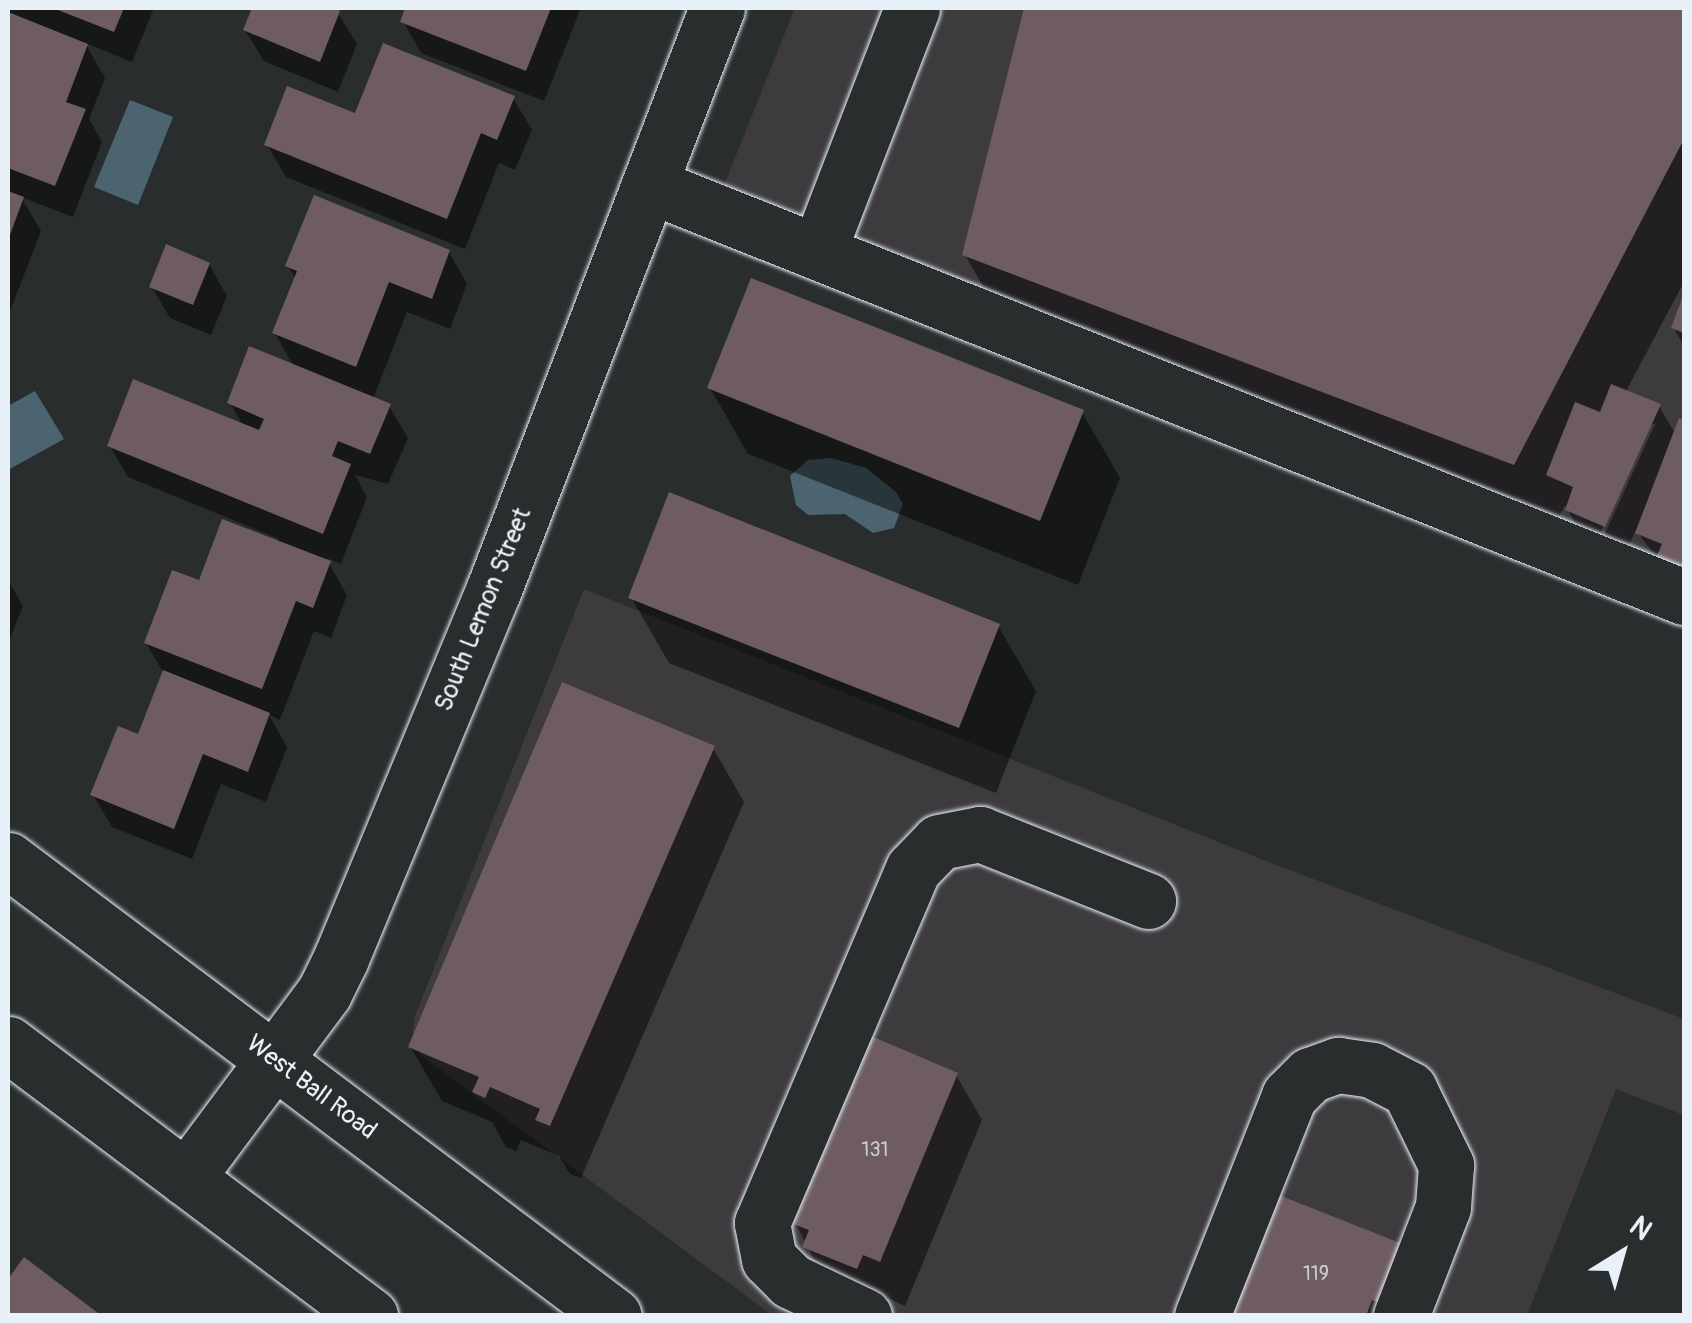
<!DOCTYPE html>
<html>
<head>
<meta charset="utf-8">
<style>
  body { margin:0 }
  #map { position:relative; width:1692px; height:1323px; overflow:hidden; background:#2a2d2e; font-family:Pangolin,sans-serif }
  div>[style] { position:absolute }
  .built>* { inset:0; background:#3e3b3e }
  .water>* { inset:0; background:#4c6470 }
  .shadow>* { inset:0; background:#0007 }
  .building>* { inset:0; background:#6e5c62 }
  .roads { filter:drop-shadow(0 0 2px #e8f1f8) drop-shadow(0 0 2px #e8f1f8) }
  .minor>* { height:55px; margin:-27.5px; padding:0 27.5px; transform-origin:27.5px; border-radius:27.5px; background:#2a2d2e }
  .major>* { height:55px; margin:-27.5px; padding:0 27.5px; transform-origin:27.5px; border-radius:27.5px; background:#2a2d2e }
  span { translate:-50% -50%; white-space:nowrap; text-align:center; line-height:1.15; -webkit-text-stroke:8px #2a2d2e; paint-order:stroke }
  .number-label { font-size:20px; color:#caccd2 }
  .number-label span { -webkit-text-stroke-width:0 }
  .street-label { font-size:25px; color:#e8f1f8 }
  .frame { position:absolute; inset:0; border:10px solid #e8f1f8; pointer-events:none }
  .north { position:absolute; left:1572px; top:1203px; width:100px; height:100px; -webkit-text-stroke:8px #2a2d2e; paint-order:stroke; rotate:37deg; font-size:28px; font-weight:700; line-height:40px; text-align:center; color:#e8f1f8 }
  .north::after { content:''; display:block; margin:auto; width:35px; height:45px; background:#e8f1f8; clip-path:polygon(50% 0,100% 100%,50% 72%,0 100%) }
</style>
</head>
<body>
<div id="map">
  <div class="built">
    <div style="clip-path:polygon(795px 8px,1684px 8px,1684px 623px,703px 238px)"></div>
    <div style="clip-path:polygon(584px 589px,1271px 863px,1684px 1019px,1684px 1115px,1616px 1089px,1527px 1315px,772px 1315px,423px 1057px,412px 1041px,415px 1016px)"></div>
  </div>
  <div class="water">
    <div style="clip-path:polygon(130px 100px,173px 117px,138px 205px,94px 187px)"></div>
    <div style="clip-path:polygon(35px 391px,64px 439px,8px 470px,8px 406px)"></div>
    <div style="clip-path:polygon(831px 458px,866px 468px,896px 492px,903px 504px,894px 528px,873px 533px,845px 514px,808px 515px,796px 505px,790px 476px,808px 460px)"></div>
  </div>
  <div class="shadow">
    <div style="clip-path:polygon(8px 8px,154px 8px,132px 62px,85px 43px,105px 78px,89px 119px,102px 142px,73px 217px,21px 197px,41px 231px,9px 314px)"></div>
    <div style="clip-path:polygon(254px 8px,338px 13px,357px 44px,338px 92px,264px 61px,245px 30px)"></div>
    <div style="clip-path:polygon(408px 8px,581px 8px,544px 101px,421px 53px,403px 21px)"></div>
    <div style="clip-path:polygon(evenodd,1027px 8px,1684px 8px,1684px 282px,1625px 393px,1659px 406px,1676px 435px,1684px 423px,1684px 596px,1636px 530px,1623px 558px,1586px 542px,1565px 505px,1552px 530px,1003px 321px,965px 255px,1027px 8px,1649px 424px,1655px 424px,1602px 540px,1598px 538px,1649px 424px)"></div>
    <div style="clip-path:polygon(513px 98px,532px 130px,515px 170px,499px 163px,465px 249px,286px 177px,267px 145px)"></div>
    <div style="clip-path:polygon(449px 252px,467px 284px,450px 329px,407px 312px,373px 399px,389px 406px,408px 438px,388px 484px,355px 475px,367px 497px,341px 564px,326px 558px,347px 595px,331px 638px,314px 631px,280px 720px,269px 715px,287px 747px,266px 802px,221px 784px,192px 859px,112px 827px,93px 795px,139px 738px,164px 674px,146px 643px,200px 584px,279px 539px,128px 477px,109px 445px,243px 426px,230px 403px,294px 367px,275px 333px,296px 279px,288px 266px)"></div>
    <div style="clip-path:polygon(209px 264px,227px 296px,211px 335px,170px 318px,152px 287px)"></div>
    <div style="clip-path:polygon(1684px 299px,1684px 346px,1673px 327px)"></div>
    <div style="clip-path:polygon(710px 388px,1082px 412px,1120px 478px,1078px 585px,748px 454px)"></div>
    <div style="clip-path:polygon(8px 580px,23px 606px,8px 644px)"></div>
    <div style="clip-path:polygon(631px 597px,998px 626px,1036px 691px,996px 793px,669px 663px)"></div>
    <div style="clip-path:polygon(713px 748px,744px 802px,581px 1178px,570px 1174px,559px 1156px,521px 1140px,516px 1151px,506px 1147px,492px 1122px,442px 1101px,410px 1046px)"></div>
    <div style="clip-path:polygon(956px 1075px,982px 1120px,905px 1306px,888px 1298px,882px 1312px,830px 1291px,796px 1224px)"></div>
    <div style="clip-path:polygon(1268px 1193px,1425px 1316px,1224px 1316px)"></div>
  </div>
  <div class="building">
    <div style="clip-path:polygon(53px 8px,124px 8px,114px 32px)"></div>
    <div style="clip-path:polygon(252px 8px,333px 8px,340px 11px,320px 62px,243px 30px)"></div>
    <div style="clip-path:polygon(405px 8px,551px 8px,526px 71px,400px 22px)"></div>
    <div style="clip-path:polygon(1024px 8px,1684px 8px,1684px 139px,1514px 465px,962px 255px)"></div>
    <div style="clip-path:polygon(8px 12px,88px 44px,66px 102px,86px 109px,55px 186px,8px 168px)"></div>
    <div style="clip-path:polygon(383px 43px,515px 96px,497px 140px,481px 133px,447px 219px,264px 145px,287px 86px,355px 113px)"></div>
    <div style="clip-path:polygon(8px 191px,24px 197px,8px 240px)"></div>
    <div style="clip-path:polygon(314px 195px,450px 250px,432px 299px,389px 282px,356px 367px,272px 333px,297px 271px,285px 266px)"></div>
    <div style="clip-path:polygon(166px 244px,210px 263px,193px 305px,149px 287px)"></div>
    <div style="clip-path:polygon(751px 278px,1084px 410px,1040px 521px,707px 388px)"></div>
    <div style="clip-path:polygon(1684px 293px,1684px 333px,1671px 328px)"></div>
    <div style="clip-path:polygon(249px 346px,391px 404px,370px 454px,338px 441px,332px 456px,351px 464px,323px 534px,107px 446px,133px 379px,259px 430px,264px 419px,227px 403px)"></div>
    <div style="clip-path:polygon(1611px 384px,1661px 404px,1605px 527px,1565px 510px,1573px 487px,1546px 475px,1575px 402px,1600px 412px)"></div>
    <div style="clip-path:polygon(1679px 418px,1684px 420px,1684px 573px,1655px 561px,1662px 544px,1635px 533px)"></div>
    <div style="clip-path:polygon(669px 492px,1000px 624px,959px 728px,628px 598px)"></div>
    <div style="clip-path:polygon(222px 519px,331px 561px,313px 608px,296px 601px,262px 689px,144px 643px,172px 570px,199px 580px)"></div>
    <div style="clip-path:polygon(163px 670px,270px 713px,248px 772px,203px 754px,174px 829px,90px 795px,118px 726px,138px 734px)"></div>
    <div style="clip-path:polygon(562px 682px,715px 746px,550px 1126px,535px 1120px,540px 1109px,490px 1087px,485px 1098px,472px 1092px,479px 1077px,408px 1047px)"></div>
    <div style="clip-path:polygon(871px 1036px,958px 1073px,880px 1262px,863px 1255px,857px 1269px,802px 1247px,809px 1230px,793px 1224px)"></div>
    <div style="clip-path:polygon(1266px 1190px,1410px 1247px,1387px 1306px,1372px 1300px,1366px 1316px,1217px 1316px)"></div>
    <div style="clip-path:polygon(24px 1257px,102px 1316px,8px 1316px,8px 1279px)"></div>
  </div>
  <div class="roads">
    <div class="minor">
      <div style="left:649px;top:185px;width:1114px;rotate:21.71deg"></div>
      <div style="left:818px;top:252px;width:261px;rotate:-68.9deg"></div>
      <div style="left:186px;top:1178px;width:231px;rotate:-53.3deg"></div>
      <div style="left:324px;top:993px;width:39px;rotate:-64deg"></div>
      <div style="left:341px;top:958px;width:399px;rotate:-67.5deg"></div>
      <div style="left:494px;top:589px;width:622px;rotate:-69deg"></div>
      <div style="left:864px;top:1316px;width:81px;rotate:-154.4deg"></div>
      <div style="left:791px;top:1281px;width:31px;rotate:-135deg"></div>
      <div style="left:769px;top:1259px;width:37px;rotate:-101deg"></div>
      <div style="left:762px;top:1223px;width:385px;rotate:-66.9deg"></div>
      <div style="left:913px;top:869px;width:37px;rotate:-46deg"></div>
      <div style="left:939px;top:842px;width:42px;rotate:-11deg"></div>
      <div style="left:980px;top:834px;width:181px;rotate:21.7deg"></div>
      <div style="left:1202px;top:1316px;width:237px;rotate:-68.4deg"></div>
      <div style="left:1289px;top:1096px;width:30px;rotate:-45deg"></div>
      <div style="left:1310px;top:1075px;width:30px;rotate:-20deg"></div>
      <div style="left:1338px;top:1065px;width:34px;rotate:8deg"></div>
      <div style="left:1372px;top:1070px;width:42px;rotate:27.2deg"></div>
      <div style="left:1409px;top:1089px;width:85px;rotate:64deg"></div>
      <div style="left:1446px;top:1165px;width:42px;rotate:94.1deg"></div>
      <div style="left:1443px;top:1207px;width:117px;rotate:111.1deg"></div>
    </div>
    <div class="major">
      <div style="left:8px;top:860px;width:758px;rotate:36.96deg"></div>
      <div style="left:8px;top:1044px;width:453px;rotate:36.9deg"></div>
    </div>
  </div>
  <div class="number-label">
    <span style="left:875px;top:1149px">131</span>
    <span style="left:1316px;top:1273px">119</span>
  </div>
  <div class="street-label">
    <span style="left:484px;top:610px;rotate:-68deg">South Lemon Street</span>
    <span style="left:311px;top:1088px;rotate:37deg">West Ball Road</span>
  </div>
  <div class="frame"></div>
  <div class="north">N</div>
</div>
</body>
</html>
